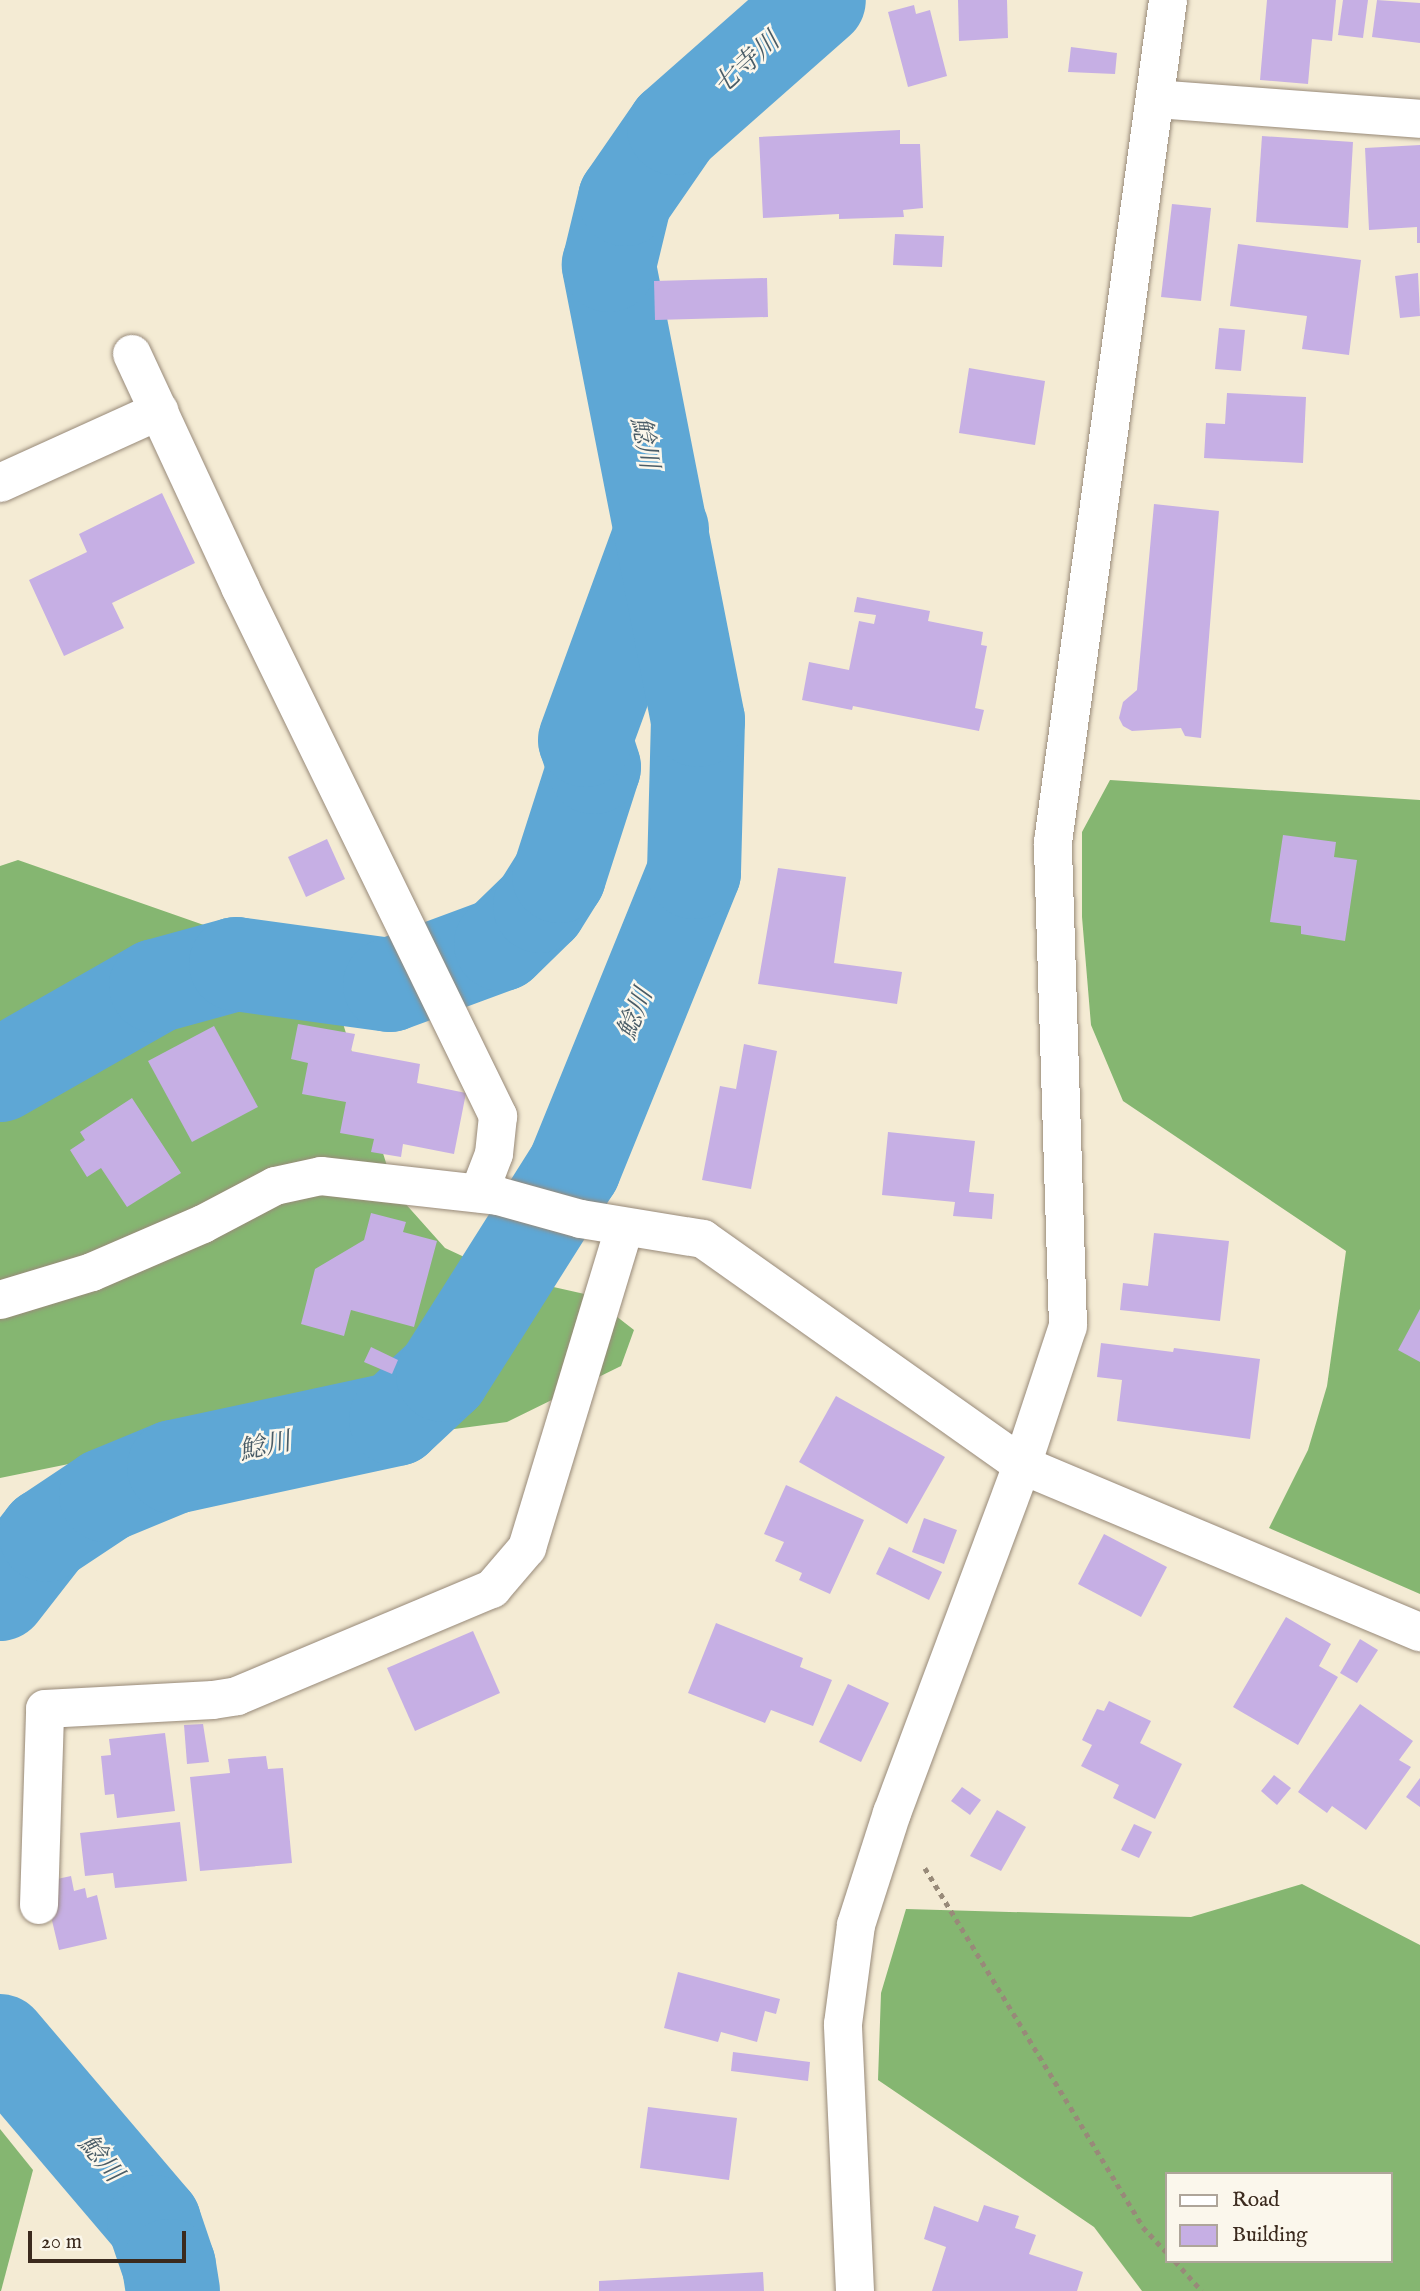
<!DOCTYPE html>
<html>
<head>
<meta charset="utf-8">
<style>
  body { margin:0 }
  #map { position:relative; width:1420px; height:2291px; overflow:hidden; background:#f4ebd4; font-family:"IM FELL English","Noto Serif JP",serif }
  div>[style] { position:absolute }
  .forest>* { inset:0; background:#85b671 }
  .river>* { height:94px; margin:-47px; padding:0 47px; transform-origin:47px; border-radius:47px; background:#5ea7d5 }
  .building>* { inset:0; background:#c6afe4 }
  .path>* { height:4.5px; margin-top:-2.25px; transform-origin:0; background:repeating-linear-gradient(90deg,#988a79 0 5px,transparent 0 10px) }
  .roads { filter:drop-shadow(0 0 2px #988a79) drop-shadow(0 0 2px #988a79) }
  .minor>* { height:38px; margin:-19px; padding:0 19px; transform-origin:19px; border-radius:19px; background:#fff }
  span { translate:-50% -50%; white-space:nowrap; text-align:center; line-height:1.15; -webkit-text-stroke:5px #fbf7ec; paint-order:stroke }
  .water-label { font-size:26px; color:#495c67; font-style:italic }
  .legend { position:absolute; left:1165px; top:2172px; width:228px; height:91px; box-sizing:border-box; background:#fbf7ec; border:2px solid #aea59a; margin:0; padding:9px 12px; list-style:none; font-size:21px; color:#3b2a1e }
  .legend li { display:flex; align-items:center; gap:14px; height:35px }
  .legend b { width:35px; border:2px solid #aea59a }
  .scale { position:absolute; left:28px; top:2231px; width:158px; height:32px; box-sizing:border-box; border:4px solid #3b2a1e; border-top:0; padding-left:9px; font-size:21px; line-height:24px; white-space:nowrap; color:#3b2a1e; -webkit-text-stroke:5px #fbf7ec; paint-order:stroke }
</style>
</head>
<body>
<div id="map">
  <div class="forest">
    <div style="clip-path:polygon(1110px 780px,1420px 800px,1420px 1594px,1269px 1528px,1308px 1450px,1327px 1386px,1346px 1251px,1123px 1101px,1091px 1025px,1082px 917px,1082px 832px)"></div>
    <div style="clip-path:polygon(18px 860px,295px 957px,341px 1017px,395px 1192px,445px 1248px,505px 1276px,589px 1295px,634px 1330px,621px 1366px,507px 1422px,289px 1451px,211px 1435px,0 1478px,0 866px)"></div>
    <div style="clip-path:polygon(evenodd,1302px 1884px,1420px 1945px,1420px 2291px,1142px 2291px,1094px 2227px,878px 2080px,881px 1993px,906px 1909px,1191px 1917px,1302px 1884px,1166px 2174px,1390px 2174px,1390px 2261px,1166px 2261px,1166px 2174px)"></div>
    <div style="clip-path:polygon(0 2129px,33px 2170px,1px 2291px,0 2291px)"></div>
  </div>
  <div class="river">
    <div style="left:0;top:1075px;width:180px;rotate:-29.7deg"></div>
    <div style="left:156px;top:986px;width:83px;rotate:-15.4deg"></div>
    <div style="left:236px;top:964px;width:155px;rotate:7.8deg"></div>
    <div style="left:390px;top:985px;width:118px;rotate:-20.3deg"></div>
    <div style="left:501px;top:944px;width:54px;rotate:-44.3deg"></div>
    <div style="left:540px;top:906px;width:36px;rotate:-58deg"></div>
    <div style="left:559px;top:876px;width:114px;rotate:-72.2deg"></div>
    <div style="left:594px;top:767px;width:28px;rotate:-108deg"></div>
    <div style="left:585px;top:740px;width:224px;rotate:-69.9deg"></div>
    <div style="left:0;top:1594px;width:75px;rotate:-52.1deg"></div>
    <div style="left:46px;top:1535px;width:72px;rotate:-33.7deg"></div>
    <div style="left:106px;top:1495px;width:74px;rotate:-22.4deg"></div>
    <div style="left:174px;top:1467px;width:227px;rotate:-12.2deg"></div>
    <div style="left:396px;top:1419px;width:64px;rotate:-43.1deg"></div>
    <div style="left:443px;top:1375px;width:245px;rotate:-57.7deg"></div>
    <div style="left:574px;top:1168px;width:319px;rotate:-67.9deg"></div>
    <div style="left:694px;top:872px;width:152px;rotate:-88.5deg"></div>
    <div style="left:698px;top:720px;width:464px;rotate:-101.1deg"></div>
    <div style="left:609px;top:265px;width:68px;rotate:-76.4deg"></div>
    <div style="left:625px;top:199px;width:86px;rotate:-55.4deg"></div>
    <div style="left:674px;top:128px;width:193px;rotate:-41.4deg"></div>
    <div style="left:0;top:2041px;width:238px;rotate:49.6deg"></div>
    <div style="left:154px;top:2222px;width:46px;rotate:71.2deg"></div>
    <div style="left:169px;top:2266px;width:25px;rotate:81deg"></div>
  </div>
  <div class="building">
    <div style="clip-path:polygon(958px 0,1007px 0,1008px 38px,959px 41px)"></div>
    <div style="clip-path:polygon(1267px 0,1336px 0,1332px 41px,1312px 39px,1308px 84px,1260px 80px)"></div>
    <div style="clip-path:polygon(1343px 0,1368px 0,1363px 38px,1338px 35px)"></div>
    <div style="clip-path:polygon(1377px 0,1420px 3px,1420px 43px,1372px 37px)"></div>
    <div style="clip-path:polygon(914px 5px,916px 14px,930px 10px,947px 76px,908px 87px,888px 12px)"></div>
    <div style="clip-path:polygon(1071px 47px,1117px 53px,1115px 74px,1068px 72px)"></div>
    <div style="clip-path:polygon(900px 130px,900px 144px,920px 144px,923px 208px,903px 210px,904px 217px,839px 219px,839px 214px,763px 218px,759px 137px)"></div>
    <div style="clip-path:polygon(1262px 136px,1353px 142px,1348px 228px,1256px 222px)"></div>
    <div style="clip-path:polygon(1420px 145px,1420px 243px,1417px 243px,1417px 227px,1369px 230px,1365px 148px)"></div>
    <div style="clip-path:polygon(1172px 204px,1211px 208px,1201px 301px,1161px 297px)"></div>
    <div style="clip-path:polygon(895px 234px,944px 236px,942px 267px,893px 265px)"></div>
    <div style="clip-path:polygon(1238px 244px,1361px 260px,1349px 355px,1302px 349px,1307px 316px,1230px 306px)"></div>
    <div style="clip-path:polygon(1418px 273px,1420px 316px,1400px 318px,1395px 276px)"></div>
    <div style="clip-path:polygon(767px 278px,768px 317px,655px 320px,654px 281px)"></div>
    <div style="clip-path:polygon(1219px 328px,1245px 330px,1241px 371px,1215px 369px)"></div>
    <div style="clip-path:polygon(969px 368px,1045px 381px,1035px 445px,959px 433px)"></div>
    <div style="clip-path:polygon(1227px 393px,1306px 397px,1303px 463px,1204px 458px,1206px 423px,1225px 424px)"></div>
    <div style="clip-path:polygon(162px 493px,195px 563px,112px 603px,124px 628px,64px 656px,29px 580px,87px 552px,79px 534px)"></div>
    <div style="clip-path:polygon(1154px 504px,1219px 511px,1201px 738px,1185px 736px,1181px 728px,1132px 731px,1123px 726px,1119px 718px,1123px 702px,1137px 690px)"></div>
    <div style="clip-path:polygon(857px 597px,930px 611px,928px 621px,983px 632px,981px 645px,987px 646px,975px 708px,984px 710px,979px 731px,853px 706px,852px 710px,802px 700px,809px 662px,849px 670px,859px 621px,874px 624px,876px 615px,854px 612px)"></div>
    <div style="clip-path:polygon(1283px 835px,1336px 842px,1334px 857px,1357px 860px,1345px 941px,1301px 934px,1301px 926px,1270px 922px)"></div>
    <div style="clip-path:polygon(327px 839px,345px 879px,306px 897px,288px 857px)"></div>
    <div style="clip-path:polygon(778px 868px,846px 877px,834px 963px,902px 972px,897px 1004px,758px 984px)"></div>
    <div style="clip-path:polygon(298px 1024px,355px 1034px,351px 1051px,420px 1064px,417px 1083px,466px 1093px,454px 1154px,403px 1144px,401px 1157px,371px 1152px,374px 1139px,340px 1133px,346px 1102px,302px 1094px,308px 1063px,291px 1059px)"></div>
    <div style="clip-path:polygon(214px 1026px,258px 1107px,192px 1142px,148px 1061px)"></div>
    <div style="clip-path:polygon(744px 1044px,777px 1051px,751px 1189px,702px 1180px,720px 1086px,736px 1089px)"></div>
    <div style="clip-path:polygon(132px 1098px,181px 1173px,127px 1207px,101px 1168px,87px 1177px,70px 1150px,85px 1140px,80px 1132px)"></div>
    <div style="clip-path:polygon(888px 1132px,975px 1141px,969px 1192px,994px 1194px,992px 1219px,953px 1216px,955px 1202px,882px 1195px)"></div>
    <div style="clip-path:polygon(371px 1213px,406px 1222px,403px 1232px,437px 1241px,414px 1327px,351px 1310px,344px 1336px,301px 1324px,315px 1269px,364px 1240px)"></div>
    <div style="clip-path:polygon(1154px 1233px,1229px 1241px,1220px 1321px,1120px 1310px,1123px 1283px,1148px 1286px)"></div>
    <div style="clip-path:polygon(1420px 1309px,1420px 1362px,1398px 1350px)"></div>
    <div style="clip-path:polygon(1101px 1343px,1173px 1352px,1174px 1348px,1260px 1359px,1250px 1439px,1117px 1421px,1122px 1380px,1097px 1377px)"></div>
    <div style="clip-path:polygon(371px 1347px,398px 1360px,392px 1374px,364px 1362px)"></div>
    <div style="clip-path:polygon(836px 1396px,945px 1457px,907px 1524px,799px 1462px)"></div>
    <div style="clip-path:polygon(786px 1485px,864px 1520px,830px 1594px,799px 1580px,802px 1573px,775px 1561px,784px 1542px,764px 1534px)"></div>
    <div style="clip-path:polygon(924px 1518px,957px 1530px,944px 1564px,912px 1552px)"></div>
    <div style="clip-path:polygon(1104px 1534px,1167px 1567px,1141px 1617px,1078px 1584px)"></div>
    <div style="clip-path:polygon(889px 1547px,942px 1572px,929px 1600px,876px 1574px)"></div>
    <div style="clip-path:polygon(1286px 1617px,1331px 1644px,1319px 1666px,1338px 1677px,1298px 1745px,1233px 1707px)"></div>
    <div style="clip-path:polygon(716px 1623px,803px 1658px,800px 1667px,832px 1680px,813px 1726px,771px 1710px,765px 1723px,688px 1693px)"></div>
    <div style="clip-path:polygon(473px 1631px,500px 1693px,415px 1731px,387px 1668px)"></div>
    <div style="clip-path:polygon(1360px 1639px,1378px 1650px,1357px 1683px,1340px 1673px)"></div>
    <div style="clip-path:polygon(848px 1684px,889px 1703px,861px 1762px,819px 1742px)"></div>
    <div style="clip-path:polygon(1109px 1701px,1151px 1721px,1140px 1743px,1182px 1764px,1155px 1819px,1113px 1798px,1119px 1785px,1081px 1766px,1092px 1745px,1082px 1740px,1097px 1709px,1104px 1711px)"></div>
    <div style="clip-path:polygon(1360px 1704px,1413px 1741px,1399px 1760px,1411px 1767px,1366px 1830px,1332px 1806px,1327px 1813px,1298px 1792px)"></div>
    <div style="clip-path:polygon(203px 1724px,209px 1762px,187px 1764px,184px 1725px)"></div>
    <div style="clip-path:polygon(165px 1733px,175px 1811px,117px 1818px,114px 1794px,105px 1795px,101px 1756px,111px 1755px,109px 1739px)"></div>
    <div style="clip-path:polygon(266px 1756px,268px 1769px,283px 1768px,292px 1863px,200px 1871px,190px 1777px,230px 1773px,228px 1759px)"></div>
    <div style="clip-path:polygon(1274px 1775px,1291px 1788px,1277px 1805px,1261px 1791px)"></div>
    <div style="clip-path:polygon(1420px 1778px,1420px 1807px,1406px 1797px)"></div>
    <div style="clip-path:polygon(962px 1787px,981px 1800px,970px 1815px,951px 1801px)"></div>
    <div style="clip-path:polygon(997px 1810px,1026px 1827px,1001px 1871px,970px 1856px)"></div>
    <div style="clip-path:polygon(180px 1822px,187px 1881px,115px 1888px,113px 1873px,85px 1876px,80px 1833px)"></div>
    <div style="clip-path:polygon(1134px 1824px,1152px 1832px,1139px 1858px,1121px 1850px)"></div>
    <div style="clip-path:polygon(71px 1876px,74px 1891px,85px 1888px,87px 1898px,97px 1895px,107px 1939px,59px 1950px,49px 1908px,48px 1881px)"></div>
    <div style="clip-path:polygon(678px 1972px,780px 1999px,776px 2014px,765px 2011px,757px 2042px,721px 2032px,718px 2042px,664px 2028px)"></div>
    <div style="clip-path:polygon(733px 2052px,810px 2062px,808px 2081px,731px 2071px)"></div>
    <div style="clip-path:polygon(648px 2107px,737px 2118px,729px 2180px,640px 2168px)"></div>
    <div style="clip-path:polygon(984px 2205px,1019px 2216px,1015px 2228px,1036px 2235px,1029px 2254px,1083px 2272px,1077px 2291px,932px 2291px,946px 2247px,924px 2239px,934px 2206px,978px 2222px)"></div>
    <div style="clip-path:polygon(763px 2272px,764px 2291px,599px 2291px,599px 2281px)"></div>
  </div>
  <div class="path">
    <div style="left:925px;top:1868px;width:420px;rotate:58.7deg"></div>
    <div style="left:1143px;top:2227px;width:34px;rotate:47deg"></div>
    <div style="left:1175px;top:2261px;width:40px;rotate:48deg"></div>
  </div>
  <div class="roads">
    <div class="minor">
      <div style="left:1156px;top:99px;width:265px;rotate:4.3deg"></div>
      <div style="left:132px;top:354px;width:257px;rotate:65.1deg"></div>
      <div style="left:240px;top:587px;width:589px;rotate:64deg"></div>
      <div style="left:498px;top:1116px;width:38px;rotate:96deg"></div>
      <div style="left:494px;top:1154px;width:42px;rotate:111deg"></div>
      <div style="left:0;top:483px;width:175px;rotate:-24.4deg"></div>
      <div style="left:0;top:1300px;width:96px;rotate:-16.9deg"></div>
      <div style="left:92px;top:1272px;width:121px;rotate:-23.4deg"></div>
      <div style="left:203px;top:1224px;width:81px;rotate:-27.8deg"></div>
      <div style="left:275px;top:1186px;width:47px;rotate:-12.3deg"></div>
      <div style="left:321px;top:1176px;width:178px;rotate:6.4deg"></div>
      <div style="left:498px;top:1196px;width:86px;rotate:15.5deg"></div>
      <div style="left:581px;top:1219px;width:124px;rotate:9.3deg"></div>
      <div style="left:703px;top:1239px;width:391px;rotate:35.3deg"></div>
      <div style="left:1022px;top:1465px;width:432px;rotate:22.8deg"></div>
      <div style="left:39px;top:1905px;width:196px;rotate:-88.2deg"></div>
      <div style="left:45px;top:1709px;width:168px;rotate:-3.1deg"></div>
      <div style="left:213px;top:1700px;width:24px;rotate:-9deg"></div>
      <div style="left:237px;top:1696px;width:277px;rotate:-22.8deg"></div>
      <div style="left:492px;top:1589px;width:54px;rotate:-49.5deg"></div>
      <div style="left:527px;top:1548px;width:334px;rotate:-73.1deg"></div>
      <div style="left:855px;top:2291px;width:267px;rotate:-92.6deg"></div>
      <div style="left:843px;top:2024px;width:100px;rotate:-82.5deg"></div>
      <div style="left:856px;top:1925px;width:118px;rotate:-72.2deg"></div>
      <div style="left:892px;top:1813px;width:371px;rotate:-69.5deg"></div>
      <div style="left:1022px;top:1465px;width:146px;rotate:-71.7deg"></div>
      <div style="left:1068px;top:1326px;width:484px;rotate:-91.8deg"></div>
      <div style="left:1053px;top:842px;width:850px;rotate:-82.22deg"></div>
    </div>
  </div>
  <div class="water-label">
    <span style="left:747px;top:64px;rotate:-42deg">七寺川</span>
    <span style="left:644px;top:443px;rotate:79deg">鯰川</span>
    <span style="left:636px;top:1014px;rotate:-68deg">鯰川</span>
    <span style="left:265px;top:1447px;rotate:-12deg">鯰川</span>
    <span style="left:100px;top:2159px;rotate:50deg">鯰川</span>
  </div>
  <ul class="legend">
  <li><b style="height:9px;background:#fff"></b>Road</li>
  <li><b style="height:19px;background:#c6afe4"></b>Building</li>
  </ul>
  <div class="scale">20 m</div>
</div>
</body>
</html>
